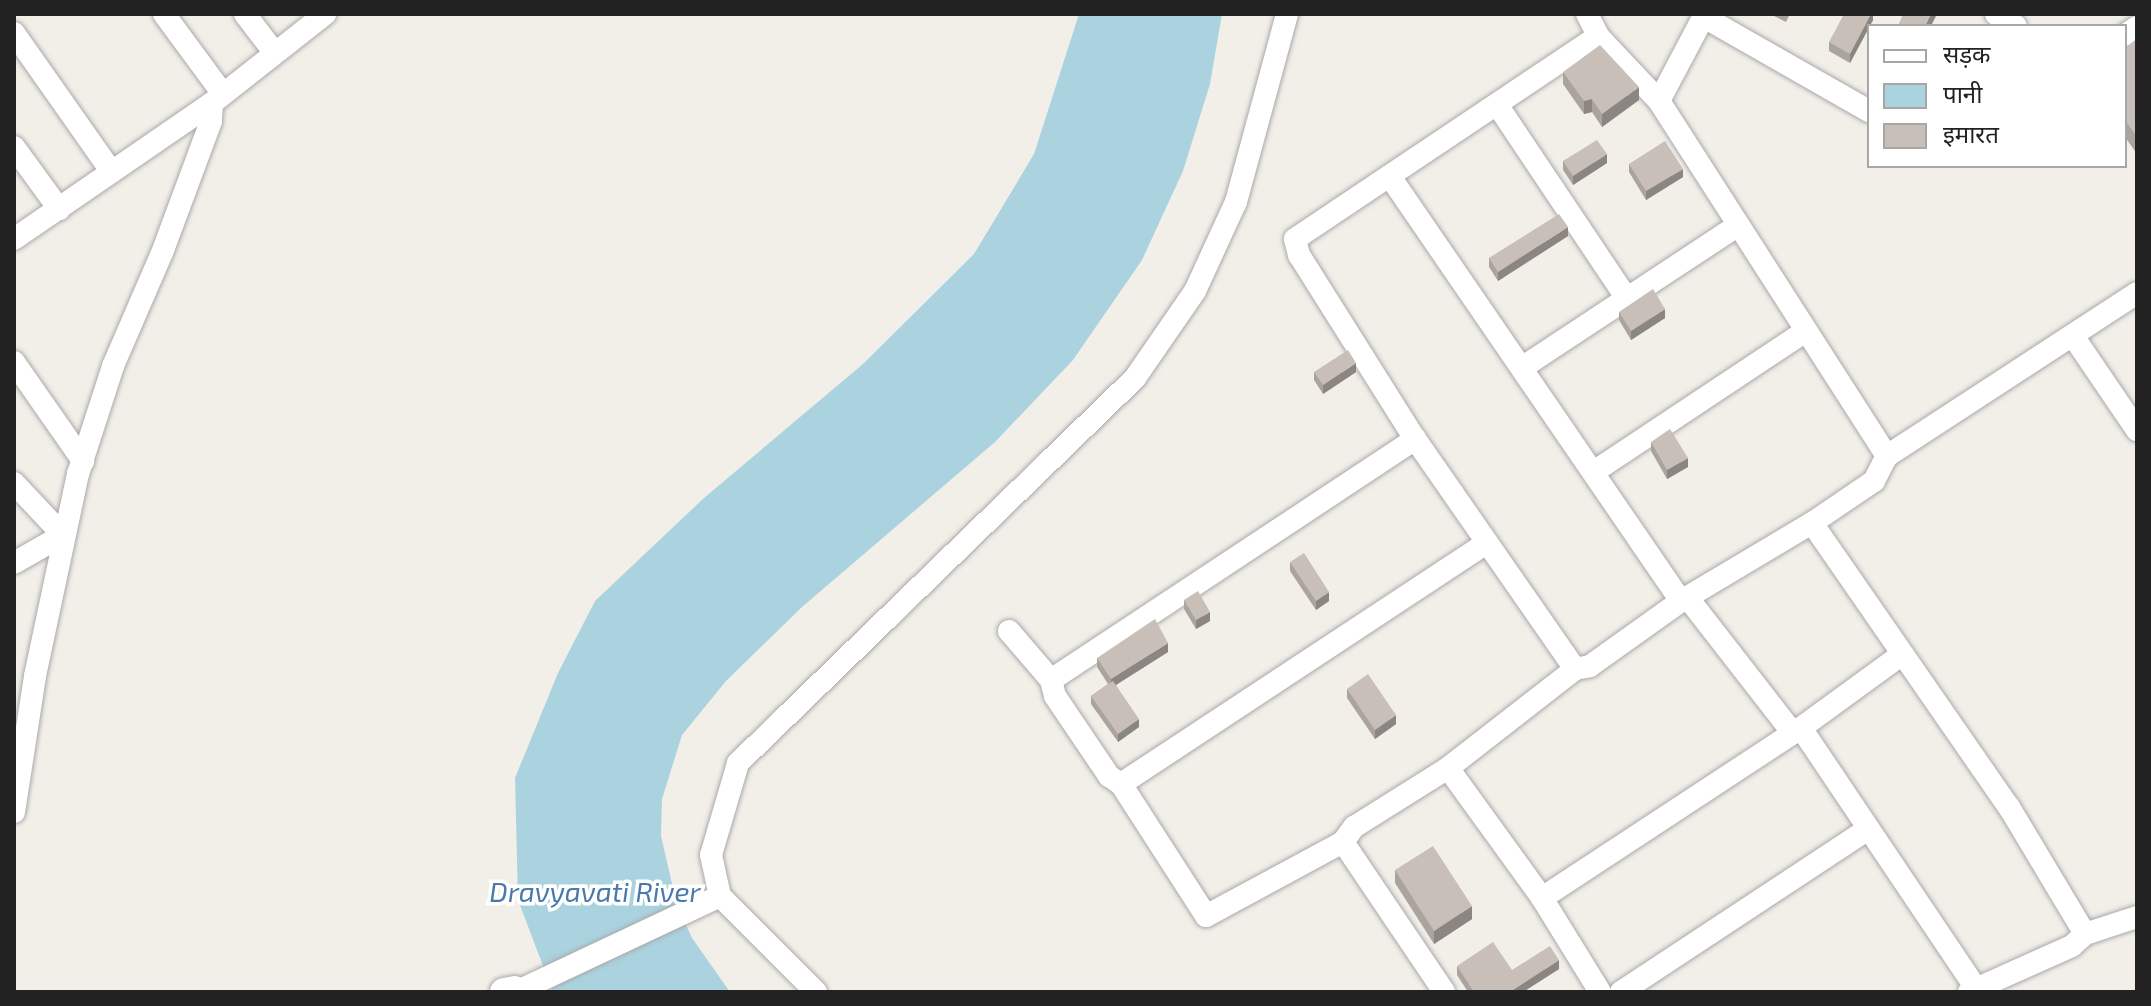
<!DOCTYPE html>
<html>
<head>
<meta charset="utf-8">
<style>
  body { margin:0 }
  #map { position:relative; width:2151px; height:1006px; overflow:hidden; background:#f2efe9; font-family:"Exo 2","Noto Sans Devanagari",sans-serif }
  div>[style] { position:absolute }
  .water>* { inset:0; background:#aad3df }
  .roads { filter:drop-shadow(0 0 2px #a9a9a9) drop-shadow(0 0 2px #a9a9a9) }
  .minor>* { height:22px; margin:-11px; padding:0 11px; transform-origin:11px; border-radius:11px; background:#fff }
  .tertiary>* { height:28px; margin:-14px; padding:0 14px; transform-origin:14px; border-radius:14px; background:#fff }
  .wall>* { inset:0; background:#aba49e }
  .shaded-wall>* { inset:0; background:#8b8681 }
  .building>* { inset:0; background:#c7bfb8 }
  span { translate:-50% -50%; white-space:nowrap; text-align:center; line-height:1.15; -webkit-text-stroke:7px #fff; paint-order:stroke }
  .water-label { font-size:28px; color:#4a7aab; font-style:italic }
  .frame { position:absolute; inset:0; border:16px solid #222; pointer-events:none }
  .legend { position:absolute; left:1867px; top:24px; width:260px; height:144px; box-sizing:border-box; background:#fff; border:2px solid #a7a7a7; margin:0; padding:10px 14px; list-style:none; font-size:24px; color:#222 }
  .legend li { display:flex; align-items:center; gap:16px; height:40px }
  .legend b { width:40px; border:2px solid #a7a7a7 }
</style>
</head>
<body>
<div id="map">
  <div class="water">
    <div style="clip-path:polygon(1079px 14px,1222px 14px,1210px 84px,1183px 171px,1142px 260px,1073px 360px,995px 442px,802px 607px,726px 681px,682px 735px,662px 799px,661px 836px,677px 905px,692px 938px,730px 992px,553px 992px,518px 900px,515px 778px,558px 673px,595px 601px,704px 498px,863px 364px,974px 254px,1034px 154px)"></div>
  </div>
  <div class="roads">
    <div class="minor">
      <div style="left:164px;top:14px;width:99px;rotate:53.6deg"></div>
      <div style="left:245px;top:14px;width:48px;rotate:52.7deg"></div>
      <div style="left:1587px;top:14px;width:25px;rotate:63deg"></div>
      <div style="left:1598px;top:36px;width:89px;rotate:46.8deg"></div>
      <div style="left:1705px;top:14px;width:98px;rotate:117.9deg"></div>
      <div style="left:1659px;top:101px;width:422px;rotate:57.3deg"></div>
      <div style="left:1996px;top:14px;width:23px;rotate:31deg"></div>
      <div style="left:1704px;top:17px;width:190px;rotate:29.7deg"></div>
      <div style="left:14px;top:33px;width:169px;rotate:54.9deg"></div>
      <div style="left:2125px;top:35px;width:14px;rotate:-34deg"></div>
      <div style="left:1498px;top:106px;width:232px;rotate:56.2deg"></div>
      <div style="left:14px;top:147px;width:77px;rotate:54deg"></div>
      <div style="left:1391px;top:178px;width:513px;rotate:55.57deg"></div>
      <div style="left:1681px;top:601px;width:152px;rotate:-30.8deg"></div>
      <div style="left:1812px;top:523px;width:75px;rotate:-34.1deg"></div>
      <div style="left:1874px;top:481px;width:28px;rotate:-63deg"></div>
      <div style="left:1887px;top:456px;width:298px;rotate:-33.1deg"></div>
      <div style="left:14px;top:239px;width:240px;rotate:-34.5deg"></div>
      <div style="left:212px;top:103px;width:144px;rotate:-38.2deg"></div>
      <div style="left:2073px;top:336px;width:114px;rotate:55.8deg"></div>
      <div style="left:14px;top:362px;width:121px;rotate:55.1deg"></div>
      <div style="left:1523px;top:367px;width:258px;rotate:-33.4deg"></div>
      <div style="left:1595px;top:471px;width:253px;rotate:-33.6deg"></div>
      <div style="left:14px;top:483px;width:71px;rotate:46.7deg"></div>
      <div style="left:63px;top:535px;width:56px;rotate:150.3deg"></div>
      <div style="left:1812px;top:523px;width:346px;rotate:55.3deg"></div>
      <div style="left:2009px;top:807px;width:148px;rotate:59.1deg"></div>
      <div style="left:1687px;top:597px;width:172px;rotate:52.1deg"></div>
      <div style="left:1009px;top:631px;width:65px;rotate:49.4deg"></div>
      <div style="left:1051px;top:680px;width:16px;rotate:76deg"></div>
      <div style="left:1055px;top:696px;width:97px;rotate:56deg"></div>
      <div style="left:1109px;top:776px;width:14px;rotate:34deg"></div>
      <div style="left:1121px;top:784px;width:157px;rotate:57.2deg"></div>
      <div style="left:1206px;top:916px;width:156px;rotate:-28.4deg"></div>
      <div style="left:1343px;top:842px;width:19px;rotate:-54deg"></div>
      <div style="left:1354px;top:827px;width:111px;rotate:-32.1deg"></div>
      <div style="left:1448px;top:768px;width:161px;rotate:-37.9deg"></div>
      <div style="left:1575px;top:669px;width:15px;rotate:-11deg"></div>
      <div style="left:1590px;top:666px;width:112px;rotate:-35.5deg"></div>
      <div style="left:1575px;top:669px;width:280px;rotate:-124.8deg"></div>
      <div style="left:1415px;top:439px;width:218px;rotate:-122.2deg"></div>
      <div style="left:1299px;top:255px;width:16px;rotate:-104deg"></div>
      <div style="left:1295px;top:239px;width:365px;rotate:-33.8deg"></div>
      <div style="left:1051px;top:680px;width:437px;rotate:-33.5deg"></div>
      <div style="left:1801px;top:728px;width:313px;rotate:56.1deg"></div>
      <div style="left:1448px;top:768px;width:160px;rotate:54.1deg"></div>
      <div style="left:1542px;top:898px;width:110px;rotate:58.3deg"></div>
      <div style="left:1121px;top:784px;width:438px;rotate:-33.4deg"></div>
      <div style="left:14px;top:812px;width:138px;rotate:-81.2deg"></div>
      <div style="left:35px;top:676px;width:207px;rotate:-78deg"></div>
      <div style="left:78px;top:474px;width:114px;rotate:-72deg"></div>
      <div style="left:113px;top:366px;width:123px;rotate:-66.6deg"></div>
      <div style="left:162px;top:253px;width:141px;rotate:-69.6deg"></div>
      <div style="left:211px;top:121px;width:18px;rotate:-87deg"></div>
      <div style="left:1343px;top:842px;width:181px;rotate:56deg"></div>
      <div style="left:1542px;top:898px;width:310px;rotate:-33.3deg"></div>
      <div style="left:1801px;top:728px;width:124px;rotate:-36.1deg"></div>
      <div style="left:516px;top:992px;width:225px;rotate:-25.2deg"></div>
      <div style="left:816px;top:992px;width:136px;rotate:-135deg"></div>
      <div style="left:720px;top:896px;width:42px;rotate:-102.4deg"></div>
      <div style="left:711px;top:855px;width:96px;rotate:-73.6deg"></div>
      <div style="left:738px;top:763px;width:553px;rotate:-44.12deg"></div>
      <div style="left:1135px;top:378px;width:106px;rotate:-55.4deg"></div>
      <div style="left:1195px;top:291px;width:98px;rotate:-65.3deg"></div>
      <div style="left:1236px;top:202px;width:195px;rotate:-74.8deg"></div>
      <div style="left:1621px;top:992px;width:296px;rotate:-33.4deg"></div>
      <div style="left:1969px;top:992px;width:113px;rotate:-24.1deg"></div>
      <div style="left:2072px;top:946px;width:18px;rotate:-43deg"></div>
      <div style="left:2085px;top:934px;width:55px;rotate:-18.1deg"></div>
    </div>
    <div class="tertiary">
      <div style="left:504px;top:992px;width:11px;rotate:-10deg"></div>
    </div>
  </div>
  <div class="wall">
    <div style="clip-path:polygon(1770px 14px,1790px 14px,1786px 22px)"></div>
    <div style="clip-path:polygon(1873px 14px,1873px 20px,1850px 63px,1829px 51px,1829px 42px)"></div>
    <div style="clip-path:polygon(2137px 39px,2137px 154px,2125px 137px,2125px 48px)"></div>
    <div style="clip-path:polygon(1563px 72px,1639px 100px,1602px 127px,1592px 112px,1584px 114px,1563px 84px)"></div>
    <div style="clip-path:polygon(1563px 161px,1607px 163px,1573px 185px,1563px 170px)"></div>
    <div style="clip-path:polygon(1629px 164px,1683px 177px,1646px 200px,1629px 172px)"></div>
    <div style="clip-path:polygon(1568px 236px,1498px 281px,1489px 267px,1489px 258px)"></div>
    <div style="clip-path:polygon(1619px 312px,1665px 318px,1631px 340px,1619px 320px)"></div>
    <div style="clip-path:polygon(1314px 372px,1356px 372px,1323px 394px,1314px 380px)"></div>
    <div style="clip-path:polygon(1651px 442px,1688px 467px,1667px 479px,1651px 451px)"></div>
    <div style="clip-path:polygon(1290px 562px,1329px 601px,1316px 610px,1290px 571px)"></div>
    <div style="clip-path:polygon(1184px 600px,1210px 621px,1196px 629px,1184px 609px)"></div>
    <div style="clip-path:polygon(1168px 652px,1116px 685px,1139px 727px,1118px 742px,1091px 704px,1091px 696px,1108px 684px,1097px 667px,1097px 658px)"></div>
    <div style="clip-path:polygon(1347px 689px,1396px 724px,1375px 739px,1347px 698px)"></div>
    <div style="clip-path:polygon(1395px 870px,1472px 919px,1434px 944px,1395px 883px)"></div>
    <div style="clip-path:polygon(1457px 966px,1512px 970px,1559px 969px,1523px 992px,1468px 992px,1457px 975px)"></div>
  </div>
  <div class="shaded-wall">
    <div style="clip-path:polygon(1871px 14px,1873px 14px,1873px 20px,1850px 63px,1850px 54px)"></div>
    <div style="clip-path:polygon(1931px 14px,1937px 14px,1931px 26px,1925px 26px)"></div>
    <div style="clip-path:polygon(1639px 87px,1639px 100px,1602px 127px,1602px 114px)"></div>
    <div style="clip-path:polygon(1592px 99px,1592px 112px,1584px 114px,1584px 101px)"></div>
    <div style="clip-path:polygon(1607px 154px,1607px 163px,1573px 185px,1573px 176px)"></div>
    <div style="clip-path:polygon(1683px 169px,1683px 177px,1646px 200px,1646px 191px)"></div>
    <div style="clip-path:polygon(1568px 227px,1568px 236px,1498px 281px,1498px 272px)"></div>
    <div style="clip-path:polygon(1665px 309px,1665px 318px,1631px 340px,1631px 331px)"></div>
    <div style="clip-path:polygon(1356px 363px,1356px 372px,1323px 394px,1323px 385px)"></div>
    <div style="clip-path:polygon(1688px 458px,1688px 467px,1667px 479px,1667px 470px)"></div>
    <div style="clip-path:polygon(1329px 592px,1329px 601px,1316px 610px,1316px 601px)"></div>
    <div style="clip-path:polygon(1210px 612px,1210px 621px,1196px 629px,1196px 620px)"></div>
    <div style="clip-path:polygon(1168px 643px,1168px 652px,1111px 688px,1111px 679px)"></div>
    <div style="clip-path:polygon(1396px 715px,1396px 724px,1375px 739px,1375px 730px)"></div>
    <div style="clip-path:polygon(1139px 719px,1139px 727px,1118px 742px,1118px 734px)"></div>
    <div style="clip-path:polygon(1472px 906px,1472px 919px,1434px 944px,1434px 931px)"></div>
    <div style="clip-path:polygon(1559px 960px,1559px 969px,1523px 992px,1510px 992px)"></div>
  </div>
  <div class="building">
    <div style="clip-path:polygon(1844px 14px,1871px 14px,1850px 54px,1829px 42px)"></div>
    <div style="clip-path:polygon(1903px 14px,1931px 14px,1925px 26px,1898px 26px)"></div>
    <div style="clip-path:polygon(2137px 39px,2137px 137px,2125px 120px,2125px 48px)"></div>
    <div style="clip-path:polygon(1600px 45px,1639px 87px,1602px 114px,1592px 99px,1584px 101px,1563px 72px)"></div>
    <div style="clip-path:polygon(1597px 140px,1607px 154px,1573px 176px,1563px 161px)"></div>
    <div style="clip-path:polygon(1665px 141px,1683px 169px,1646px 191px,1629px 164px)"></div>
    <div style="clip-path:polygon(1559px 214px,1568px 227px,1498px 272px,1489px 258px)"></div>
    <div style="clip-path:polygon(1653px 289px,1665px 309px,1631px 331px,1619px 312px)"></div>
    <div style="clip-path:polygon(1348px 350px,1356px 363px,1323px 385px,1314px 372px)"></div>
    <div style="clip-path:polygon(1670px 429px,1688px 458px,1667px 470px,1651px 442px)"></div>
    <div style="clip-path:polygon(1304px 553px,1329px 592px,1316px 601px,1290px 562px)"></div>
    <div style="clip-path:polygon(1198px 591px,1210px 612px,1196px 620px,1184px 600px)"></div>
    <div style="clip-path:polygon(1155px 619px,1168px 643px,1111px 679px,1097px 658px)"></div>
    <div style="clip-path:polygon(1368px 674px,1396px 715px,1375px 730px,1347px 689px)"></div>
    <div style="clip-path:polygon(1113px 681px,1139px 719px,1118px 734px,1091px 696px)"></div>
    <div style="clip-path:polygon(1433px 846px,1472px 906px,1434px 931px,1395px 870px)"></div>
    <div style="clip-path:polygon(1493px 942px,1512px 970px,1550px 946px,1559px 960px,1510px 992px,1474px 992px,1457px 966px)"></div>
  </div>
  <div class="water-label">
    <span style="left:595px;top:891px">Dravyavati River</span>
  </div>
  <div class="frame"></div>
  <ul class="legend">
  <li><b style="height:10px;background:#fff"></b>सड़क</li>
  <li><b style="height:22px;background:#aad3df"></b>पानी</li>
  <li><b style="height:22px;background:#c7bfb8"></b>इमारत</li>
  </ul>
</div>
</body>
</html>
